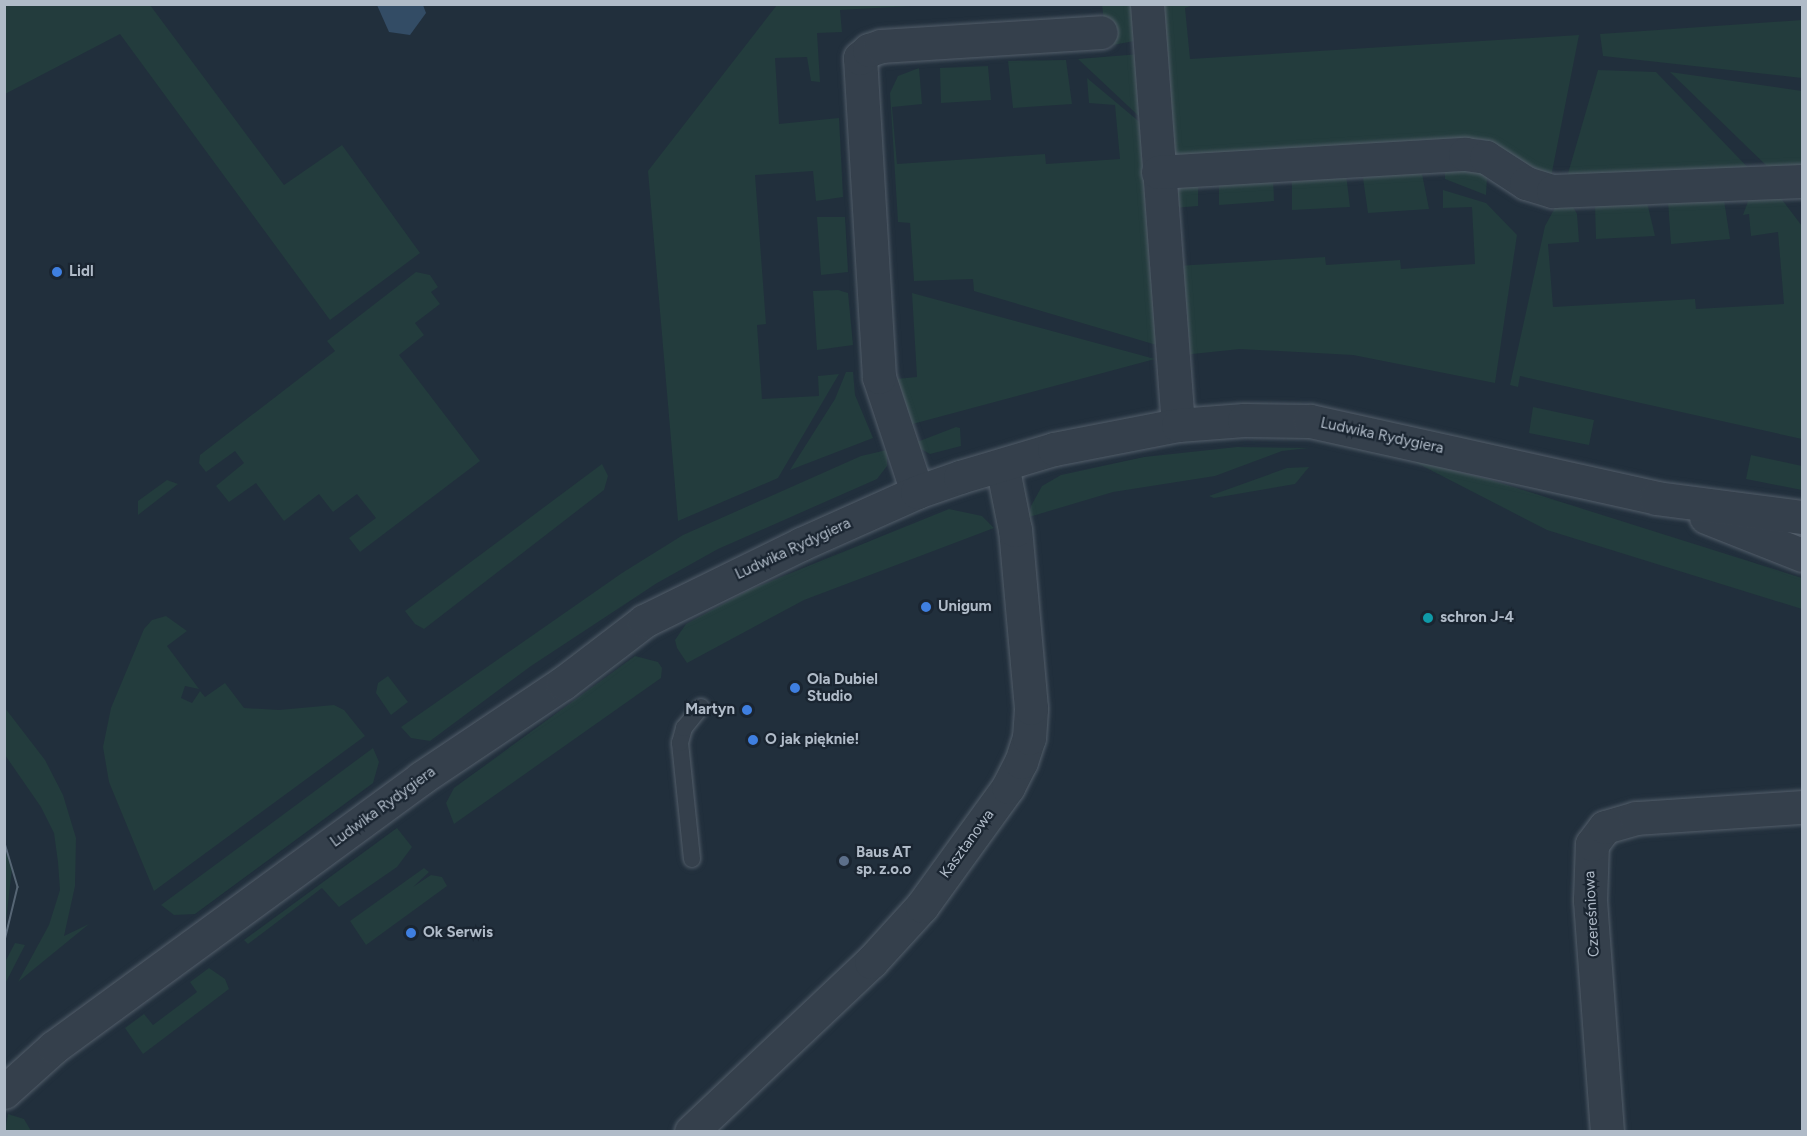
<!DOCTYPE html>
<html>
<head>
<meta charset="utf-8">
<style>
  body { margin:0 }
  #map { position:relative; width:1807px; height:1136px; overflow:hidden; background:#212f3c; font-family:Figtree,sans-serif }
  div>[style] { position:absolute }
  .green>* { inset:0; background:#233c3d }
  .water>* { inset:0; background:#334c65 }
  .roads { filter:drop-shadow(0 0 2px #535e6a) drop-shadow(0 0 2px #535e6a) }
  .service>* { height:16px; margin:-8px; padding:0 8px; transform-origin:8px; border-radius:8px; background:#35404c }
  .minor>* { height:33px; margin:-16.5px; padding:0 16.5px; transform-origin:16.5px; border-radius:16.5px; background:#35404c }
  .tertiary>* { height:33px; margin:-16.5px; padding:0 16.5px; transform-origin:16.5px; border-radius:16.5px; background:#35404c }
  .tram>* { height:1.5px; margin:-0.75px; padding:0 0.75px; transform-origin:0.75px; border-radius:0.75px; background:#566574 }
  .dots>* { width:16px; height:16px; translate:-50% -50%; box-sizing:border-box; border:3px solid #1a2531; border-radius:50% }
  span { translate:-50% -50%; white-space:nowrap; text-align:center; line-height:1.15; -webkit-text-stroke:4.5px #1a2531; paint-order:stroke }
  .poi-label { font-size:15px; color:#b0bbc8; font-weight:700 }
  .left { translate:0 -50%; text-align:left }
  .right { translate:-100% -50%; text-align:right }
  .street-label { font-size:15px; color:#b0bbc8 }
  .frame { position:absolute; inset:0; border:6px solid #b0bbc8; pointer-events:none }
</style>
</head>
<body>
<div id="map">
  <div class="green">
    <div style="clip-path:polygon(5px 4px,150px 5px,284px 185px,342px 145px,420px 253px,330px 320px,120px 34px,5px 94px)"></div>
    <div style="clip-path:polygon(777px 5px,929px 5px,840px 10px,842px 32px,817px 33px,820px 82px,811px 81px,807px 57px,775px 58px,779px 124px,839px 118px,843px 197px,816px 201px,813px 171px,755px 175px,766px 324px,757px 325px,762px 399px,819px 396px,818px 376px,839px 374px,778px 478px,678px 521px,648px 171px)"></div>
    <div style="clip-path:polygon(1102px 5px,1139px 5px,1140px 40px,1107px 46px)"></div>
    <div style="clip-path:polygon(1159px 5px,1193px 5px,1185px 8px,1190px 59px,1579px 35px,1551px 177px,1481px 139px,1173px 158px)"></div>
    <div style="clip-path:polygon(1802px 20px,1802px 78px,1603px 56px,1600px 34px)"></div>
    <div style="clip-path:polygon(1140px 54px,1144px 121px,1078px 59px)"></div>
    <div style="clip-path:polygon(1066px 60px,1072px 104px,1013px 108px,1008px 61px)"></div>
    <div style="clip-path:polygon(988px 66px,991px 100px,941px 103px,940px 68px)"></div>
    <div style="clip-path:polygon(919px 68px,922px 104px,892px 107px,897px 164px,1045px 154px,1046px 164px,1120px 159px,1115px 105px,1089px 103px,1087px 78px,1142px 124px,1160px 346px,974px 291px,973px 279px,914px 281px,910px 223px,898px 222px,890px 93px,898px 76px)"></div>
    <div style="clip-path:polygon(1598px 70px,1656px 72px,1757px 177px,1567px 177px)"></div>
    <div style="clip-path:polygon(1670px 72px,1802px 91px,1802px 171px,1773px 172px)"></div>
    <div style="clip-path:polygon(1473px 164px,1487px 177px,1486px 195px,1445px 179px,1445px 165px)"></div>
    <div style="clip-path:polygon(1412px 166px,1422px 174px,1429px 209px,1368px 213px,1363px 178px,1370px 170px)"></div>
    <div style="clip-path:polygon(1346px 174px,1350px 207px,1292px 210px,1292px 178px)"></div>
    <div style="clip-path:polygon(1273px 176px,1274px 201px,1219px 205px,1219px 181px)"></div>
    <div style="clip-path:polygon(1198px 180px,1198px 206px,1172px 208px,1176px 266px,1325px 257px,1326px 265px,1400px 260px,1401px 269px,1475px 264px,1472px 207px,1443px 208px,1443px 190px,1486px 203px,1517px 235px,1495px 383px,1353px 355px,1240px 349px,1183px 355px,1168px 188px)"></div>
    <div style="clip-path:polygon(1776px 192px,1802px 226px,1802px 439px,1520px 376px,1518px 387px,1510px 385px,1545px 226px,1556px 206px,1572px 205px,1577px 214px,1579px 242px,1548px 244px,1553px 307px,1695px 299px,1696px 309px,1784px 304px,1778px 232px,1751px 236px,1749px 214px,1743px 215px,1751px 193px)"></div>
    <div style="clip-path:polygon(1724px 200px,1730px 239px,1671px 244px,1668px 201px)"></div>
    <div style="clip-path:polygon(1647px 202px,1655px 236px,1596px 239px,1595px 205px)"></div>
    <div style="clip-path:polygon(817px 217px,845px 217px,848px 272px,821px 275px)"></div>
    <div style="clip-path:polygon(416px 272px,430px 275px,438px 287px,431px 292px,440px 304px,415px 323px,424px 335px,399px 355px,480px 461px,360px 552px,349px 538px,376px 518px,357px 494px,333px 512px,319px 494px,284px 521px,256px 483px,229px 502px,216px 486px,244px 463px,235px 451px,206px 472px,199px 463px,200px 455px,335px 351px,327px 341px)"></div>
    <div style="clip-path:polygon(838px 290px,848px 293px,853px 345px,817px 350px,813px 291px)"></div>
    <div style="clip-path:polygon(912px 293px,1155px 359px,905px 426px,896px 379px,917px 377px)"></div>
    <div style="clip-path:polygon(846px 372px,853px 372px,855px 395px,873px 438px,790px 470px,835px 399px)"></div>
    <div style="clip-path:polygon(1533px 407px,1594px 420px,1589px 445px,1529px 433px)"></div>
    <div style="clip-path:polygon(956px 427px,960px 428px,961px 446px,930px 454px,912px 444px)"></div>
    <div style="clip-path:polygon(1237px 447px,1309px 448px,1282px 451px,1215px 476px,1113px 492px,1029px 517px,1031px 506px,1042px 486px,1061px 475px,1144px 457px)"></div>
    <div style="clip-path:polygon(887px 450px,887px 466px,877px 479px,718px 549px,657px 583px,531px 666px,430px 741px,411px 738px,401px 727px,622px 573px,683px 535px,861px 456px)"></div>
    <div style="clip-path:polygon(1751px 455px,1802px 466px,1802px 490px,1746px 479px)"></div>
    <div style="clip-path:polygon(1413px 461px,1488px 479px,1802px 578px,1802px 609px,1547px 530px)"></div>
    <div style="clip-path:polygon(602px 464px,608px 476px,604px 490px,424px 629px,415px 624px,405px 611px)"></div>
    <div style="clip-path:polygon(1309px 467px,1295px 484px,1214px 498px,1209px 496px,1287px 468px)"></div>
    <div style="clip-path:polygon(167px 480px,178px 484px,138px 515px,138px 501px)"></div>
    <div style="clip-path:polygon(949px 509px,982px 516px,994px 528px,804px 600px,687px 663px,677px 648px,675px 640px,686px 624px,749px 590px)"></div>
    <div style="clip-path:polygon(166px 616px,187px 631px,167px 646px,199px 689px,185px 686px,181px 698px,192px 703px,200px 691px,205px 697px,225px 683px,244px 708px,279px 710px,334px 705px,344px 710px,365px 736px,154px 891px,109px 782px,103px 747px,111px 708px,144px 629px,152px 620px)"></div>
    <div style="clip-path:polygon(635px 656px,658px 662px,662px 668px,661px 678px,454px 824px,446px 803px,454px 788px)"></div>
    <div style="clip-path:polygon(388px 676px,408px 702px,391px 715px,376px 693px,378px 683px)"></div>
    <div style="clip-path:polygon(5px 708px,45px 760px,63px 795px,76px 838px,75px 886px,64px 936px,89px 924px,18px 982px,49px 925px,60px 890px,58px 862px,54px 833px,41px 807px,5px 755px)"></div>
    <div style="clip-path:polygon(373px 748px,379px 762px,373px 783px,195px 914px,174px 915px,161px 905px)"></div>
    <div style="clip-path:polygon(397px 828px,412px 847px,397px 867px,339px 907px,322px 888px,248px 944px,244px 940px)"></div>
    <div style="clip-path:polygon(5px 850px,12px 868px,5px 930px,4px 930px)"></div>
    <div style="clip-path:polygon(424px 868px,429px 872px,413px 887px,431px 875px,442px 877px,447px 886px,366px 945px,350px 921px)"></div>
    <div style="clip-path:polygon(15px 943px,25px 945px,5px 984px,5px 962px)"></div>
    <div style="clip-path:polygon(209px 968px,225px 979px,229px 989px,143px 1054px,125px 1028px,144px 1014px,153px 1025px,197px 992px,190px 982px)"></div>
    <div style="clip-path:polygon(8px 1114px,24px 1119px,31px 1131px,5px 1131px)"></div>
  </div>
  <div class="water">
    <div style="clip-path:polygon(377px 5px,423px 5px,426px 13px,410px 35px,389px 32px)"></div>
  </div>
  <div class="roads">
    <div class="service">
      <div style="left:692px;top:859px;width:117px;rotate:-95.9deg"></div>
      <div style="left:680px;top:743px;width:16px;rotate:-75deg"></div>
      <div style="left:684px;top:728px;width:27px;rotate:-51deg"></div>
    </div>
    <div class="minor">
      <div style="left:1147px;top:4px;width:422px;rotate:85.8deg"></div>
      <div style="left:1158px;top:172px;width:308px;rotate:-3.4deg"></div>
      <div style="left:1465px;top:154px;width:21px;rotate:8deg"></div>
      <div style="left:1486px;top:157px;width:48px;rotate:33deg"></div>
      <div style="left:1526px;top:183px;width:28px;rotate:17deg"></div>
      <div style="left:1553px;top:191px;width:249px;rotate:-2.3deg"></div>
      <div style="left:917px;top:492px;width:121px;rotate:-108.3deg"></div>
      <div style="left:879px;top:377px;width:320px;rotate:-93.4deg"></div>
      <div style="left:860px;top:58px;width:12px;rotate:-42deg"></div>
      <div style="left:869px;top:50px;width:13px;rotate:-18deg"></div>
      <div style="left:881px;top:46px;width:220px;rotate:-3.6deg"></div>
      <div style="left:691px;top:1132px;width:248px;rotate:-43.4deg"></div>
      <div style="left:871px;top:962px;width:76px;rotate:-47.7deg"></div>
      <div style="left:922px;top:906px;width:147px;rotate:-54.1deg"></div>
      <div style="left:1008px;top:787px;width:28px;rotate:-63deg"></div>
      <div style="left:1021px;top:762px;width:25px;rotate:-72deg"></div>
      <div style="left:1029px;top:738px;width:30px;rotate:-86deg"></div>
      <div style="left:1031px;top:708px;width:179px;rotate:-95.1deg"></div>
      <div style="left:1015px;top:530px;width:66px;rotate:-101.3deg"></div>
      <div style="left:1607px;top:1132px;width:233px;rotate:-94.2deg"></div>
      <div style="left:1590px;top:900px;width:56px;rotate:-88deg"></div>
      <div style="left:1592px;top:844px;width:21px;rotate:-53deg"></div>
      <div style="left:1605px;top:827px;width:32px;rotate:-16deg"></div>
      <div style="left:1636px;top:818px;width:166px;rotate:-3.8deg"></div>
    </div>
    <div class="tertiary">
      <div style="left:1706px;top:517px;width:103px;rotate:21.6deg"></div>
      <div style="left:4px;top:1092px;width:67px;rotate:-42deg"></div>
      <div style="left:54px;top:1047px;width:455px;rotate:-36.2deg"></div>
      <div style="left:421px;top:778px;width:171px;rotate:-33.8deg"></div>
      <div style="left:563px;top:683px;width:102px;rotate:-37.4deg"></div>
      <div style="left:644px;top:621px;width:175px;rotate:-26.1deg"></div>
      <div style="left:801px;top:544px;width:127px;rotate:-24.1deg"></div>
      <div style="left:917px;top:492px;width:46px;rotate:-19.2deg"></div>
      <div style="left:960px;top:477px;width:98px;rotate:-16.6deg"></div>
      <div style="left:1054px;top:449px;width:126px;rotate:-11deg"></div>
      <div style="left:1178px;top:425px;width:66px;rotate:-4.3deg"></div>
      <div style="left:1244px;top:420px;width:66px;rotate:0.9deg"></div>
      <div style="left:1310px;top:421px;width:354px;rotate:12.5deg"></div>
      <div style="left:1656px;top:498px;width:147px;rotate:7.4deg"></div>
    </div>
  </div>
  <div class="tram">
    <div style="left:4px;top:840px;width:49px;rotate:73.4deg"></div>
    <div style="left:18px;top:887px;width:60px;rotate:103.6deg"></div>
  </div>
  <div class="dots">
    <div style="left:57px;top:272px;background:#3f7fe0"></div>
    <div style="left:926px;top:607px;background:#3f7fe0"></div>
    <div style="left:1428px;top:618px;background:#0f9aa8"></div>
    <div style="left:795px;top:688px;background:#3f7fe0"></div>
    <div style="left:747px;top:710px;background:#3f7fe0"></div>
    <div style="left:753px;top:740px;background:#3f7fe0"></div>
    <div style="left:844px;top:861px;background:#5c6f8a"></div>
    <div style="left:411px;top:933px;background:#3f7fe0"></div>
  </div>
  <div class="poi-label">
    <span class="left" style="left:69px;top:272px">Lidl</span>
    <span class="left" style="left:938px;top:607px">Unigum</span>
    <span class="left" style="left:1440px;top:618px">schron J-4</span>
    <span class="left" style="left:807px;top:688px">Ola Dubiel<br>Studio</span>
    <span class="right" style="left:735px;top:710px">Martyn</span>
    <span class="left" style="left:765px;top:740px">O jak pięknie!</span>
    <span class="left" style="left:856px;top:861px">Baus AT<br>sp. z.o.o</span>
    <span class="left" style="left:423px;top:933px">Ok Serwis</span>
  </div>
  <div class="street-label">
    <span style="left:1382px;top:436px;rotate:12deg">Ludwika Rydygiera</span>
    <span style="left:793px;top:549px;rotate:-25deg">Ludwika Rydygiera</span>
    <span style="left:383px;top:807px;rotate:-36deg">Ludwika Rydygiera</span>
    <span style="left:967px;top:844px;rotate:-54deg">Kasztanowa</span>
    <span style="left:1592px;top:914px;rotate:-93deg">Czereśniowa</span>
  </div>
  <div class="frame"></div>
</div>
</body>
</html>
